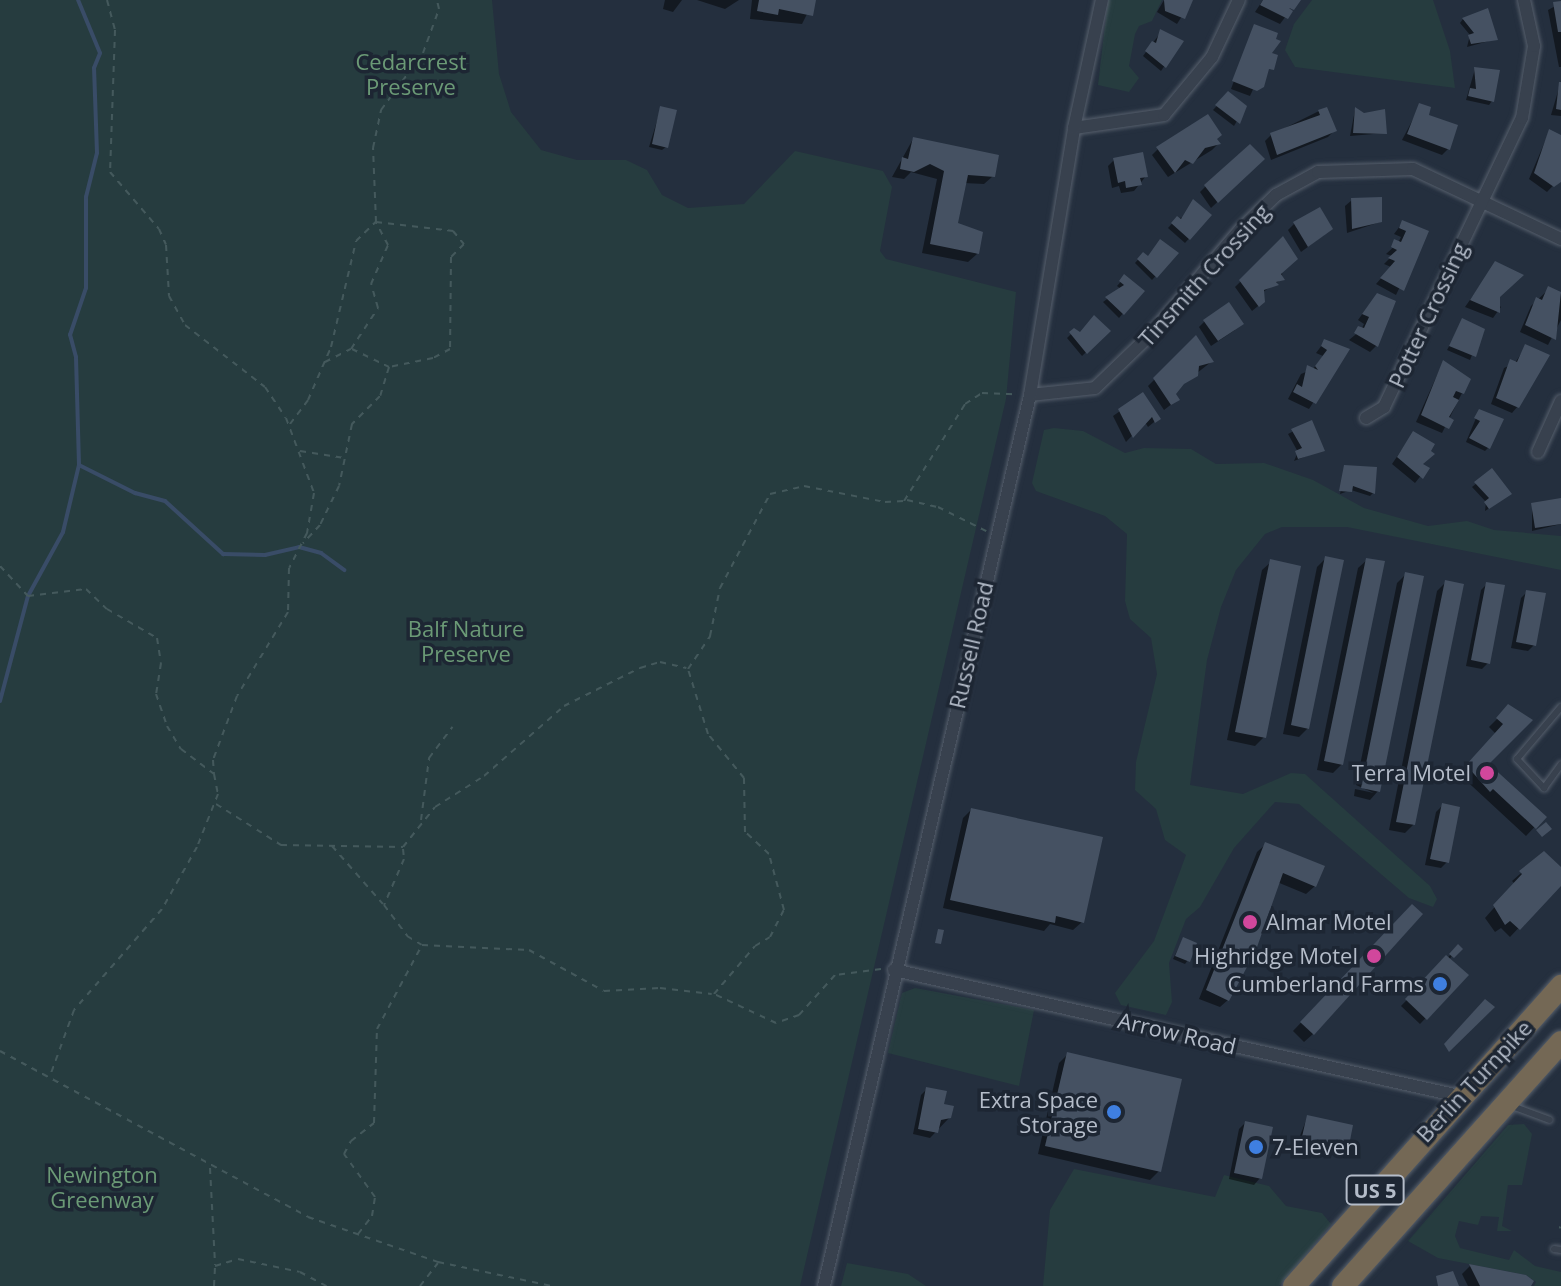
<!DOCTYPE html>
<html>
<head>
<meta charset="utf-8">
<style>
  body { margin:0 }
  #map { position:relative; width:1561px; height:1286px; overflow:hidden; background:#242f3e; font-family:"Open Sans",sans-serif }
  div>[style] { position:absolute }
  .green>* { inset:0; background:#263c3f }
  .shadow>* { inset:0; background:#0007 }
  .stream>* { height:4px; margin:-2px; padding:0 2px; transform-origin:2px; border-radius:2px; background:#394c67 }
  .building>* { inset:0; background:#455162 }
  .path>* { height:2px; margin-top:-1px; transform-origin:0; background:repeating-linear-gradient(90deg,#44595c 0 6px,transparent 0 12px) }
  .roads { filter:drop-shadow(0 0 2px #565f6c) drop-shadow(0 0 2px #565f6c) }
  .lane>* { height:6px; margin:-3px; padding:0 3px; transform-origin:3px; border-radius:3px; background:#38414e }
  .street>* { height:12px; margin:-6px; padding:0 6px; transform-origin:6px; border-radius:6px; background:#38414e }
  .highway>* { height:22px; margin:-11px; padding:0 11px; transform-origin:11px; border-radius:11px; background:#746855 }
  .dots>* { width:22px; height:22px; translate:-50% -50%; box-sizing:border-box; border:4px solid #1d2633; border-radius:50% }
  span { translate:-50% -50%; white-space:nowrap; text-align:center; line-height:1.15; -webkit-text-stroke:7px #1d2633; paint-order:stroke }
  .shield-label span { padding:2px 6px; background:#1d2633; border:2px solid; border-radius:6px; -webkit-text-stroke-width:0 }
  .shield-label { font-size:20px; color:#b4bcc9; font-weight:700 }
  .park-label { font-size:22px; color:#6b9a76 }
  .street-label { font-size:22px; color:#b4bcc9 }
  .poi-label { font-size:22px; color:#b4bcc9 }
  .right { translate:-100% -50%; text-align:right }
  .left { translate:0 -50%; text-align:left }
</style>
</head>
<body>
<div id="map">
  <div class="green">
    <div style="clip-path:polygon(0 0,492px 0,499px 74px,511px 112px,541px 150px,577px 160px,626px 160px,647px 170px,662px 195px,688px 208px,744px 204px,795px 151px,883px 171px,892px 187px,880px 251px,886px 259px,1016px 292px,1006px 399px,800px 1286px,0 1286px)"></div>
    <div style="clip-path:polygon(1108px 0,1162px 0,1152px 21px,1139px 26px,1135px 34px,1129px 66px,1139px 78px,1129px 92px,1098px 85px)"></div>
    <div style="clip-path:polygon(1312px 0,1433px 0,1450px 51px,1455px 88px,1295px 67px,1285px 50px,1294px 24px)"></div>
    <div style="clip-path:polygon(1054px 428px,1083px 431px,1125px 453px,1144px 448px,1191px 449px,1216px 464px,1264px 463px,1313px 480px,1364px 508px,1428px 526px,1467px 521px,1494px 530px,1561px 536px,1561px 570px,1347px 527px,1282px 527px,1265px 534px,1236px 570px,1221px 607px,1207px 660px,1190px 785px,1243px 794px,1291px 773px,1305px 774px,1430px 886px,1437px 899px,1433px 907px,1409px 898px,1299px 804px,1275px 802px,1234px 848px,1200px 907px,1186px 919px,1169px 963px,1172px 1002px,1166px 1015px,1121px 1005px,1115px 993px,1154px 941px,1186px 855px,1165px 840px,1156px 809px,1135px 790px,1136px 762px,1157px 674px,1151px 638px,1130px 619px,1125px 601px,1127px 534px,1105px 516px,1036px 491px,1032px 483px,1044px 430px)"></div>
    <div style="clip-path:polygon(915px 988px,1034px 1010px,1019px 1086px,888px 1053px,902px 993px)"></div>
    <div style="clip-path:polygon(1508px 1125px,1524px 1124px,1532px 1134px,1522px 1185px,1508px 1185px,1502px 1226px,1512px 1231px,1497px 1231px,1499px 1217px,1481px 1216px,1478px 1225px,1459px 1221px,1455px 1236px,1460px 1248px,1509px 1260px,1514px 1250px,1535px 1266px,1561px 1272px,1561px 1286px,1534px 1286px,1536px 1282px,1526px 1275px,1438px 1258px,1408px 1241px)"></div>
    <div style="clip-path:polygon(1074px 1169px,1215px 1197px,1224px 1175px,1269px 1186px,1286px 1206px,1322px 1213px,1331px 1224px,1279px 1286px,1043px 1286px,1050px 1210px)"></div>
    <div style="clip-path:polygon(847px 1263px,908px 1274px,926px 1286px,841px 1286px)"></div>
  </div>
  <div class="shadow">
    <div style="clip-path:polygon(665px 0,682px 0,673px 12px,663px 9px)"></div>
    <div style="clip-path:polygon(697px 0,739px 0,725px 9px)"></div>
    <div style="clip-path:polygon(752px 0,814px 0,802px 24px,750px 19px)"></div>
    <div style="clip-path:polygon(1164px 0,1192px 0,1177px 24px,1157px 12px)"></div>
    <div style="clip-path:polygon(1263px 0,1298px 0,1280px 24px,1255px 12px)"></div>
    <div style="clip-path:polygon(1561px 3px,1561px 67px,1559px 67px,1548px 10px)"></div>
    <div style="clip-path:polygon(1463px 19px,1496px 39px,1467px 47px,1470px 35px,1460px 23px)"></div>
    <div style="clip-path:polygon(1254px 26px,1269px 54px,1250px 96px,1231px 89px)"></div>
    <div style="clip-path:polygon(1161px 32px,1181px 42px,1161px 71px,1143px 56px)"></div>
    <div style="clip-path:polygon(1475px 69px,1492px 101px,1489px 105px,1466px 100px)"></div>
    <div style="clip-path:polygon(1561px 81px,1561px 116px,1551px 115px)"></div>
    <div style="clip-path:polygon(1228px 94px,1245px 107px,1234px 126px,1213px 110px)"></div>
    <div style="clip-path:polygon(1420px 106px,1448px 149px,1442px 155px,1402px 140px)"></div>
    <div style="clip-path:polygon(661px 108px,666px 147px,662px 150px,649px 147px)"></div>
    <div style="clip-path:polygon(1355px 110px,1385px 133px,1350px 136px)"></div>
    <div style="clip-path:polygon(1319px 111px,1334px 131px,1328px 137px,1271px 160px,1265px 141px,1271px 135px)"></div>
    <div style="clip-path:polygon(1549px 132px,1561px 137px,1561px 177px,1547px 192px,1529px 179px)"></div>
    <div style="clip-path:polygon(913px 139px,993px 176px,984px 184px,964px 183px,956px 225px,977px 254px,968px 262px,922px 253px,937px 179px,911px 172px,904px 179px,892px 177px)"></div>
    <div style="clip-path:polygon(1215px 139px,1218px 144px,1212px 150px,1168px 177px,1152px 155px,1158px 149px)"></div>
    <div style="clip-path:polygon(1263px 159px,1211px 208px,1200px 192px,1206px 186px)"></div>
    <div style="clip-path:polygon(1114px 160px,1146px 176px,1134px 191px,1121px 193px,1119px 186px,1112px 188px,1108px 166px)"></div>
    <div style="clip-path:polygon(1352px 200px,1380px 222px,1347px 233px,1345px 206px)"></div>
    <div style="clip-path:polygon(1209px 216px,1185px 243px,1168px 228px,1177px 218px)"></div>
    <div style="clip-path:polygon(1403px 222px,1426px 232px,1396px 295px,1376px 284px,1391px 267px,1384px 264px,1392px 256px,1386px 254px,1398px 243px,1401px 237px,1394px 234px)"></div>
    <div style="clip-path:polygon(1294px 224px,1324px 235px,1301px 252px,1288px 230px)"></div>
    <div style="clip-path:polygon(1283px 240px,1282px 279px,1263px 292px,1263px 302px,1252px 311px,1235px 287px)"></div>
    <div style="clip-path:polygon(1143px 254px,1148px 259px,1176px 254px,1152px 280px,1135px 263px)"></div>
    <div style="clip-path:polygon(1495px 264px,1495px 302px,1501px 307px,1493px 318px,1465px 307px)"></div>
    <div style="clip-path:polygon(1125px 277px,1142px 291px,1119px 318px,1103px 302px,1121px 289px,1117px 286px)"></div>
    <div style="clip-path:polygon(1549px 289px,1561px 294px,1561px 320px,1548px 345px,1520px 332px,1531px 306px)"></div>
    <div style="clip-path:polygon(1371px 302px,1376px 346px,1370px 352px,1349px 340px,1361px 330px,1364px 324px,1358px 320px)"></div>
    <div style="clip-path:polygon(1205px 321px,1235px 330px,1211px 346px,1199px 327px)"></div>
    <div style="clip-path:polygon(1463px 321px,1482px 330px,1470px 360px,1447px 350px)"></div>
    <div style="clip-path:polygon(1074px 331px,1080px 334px,1108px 331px,1082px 356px,1067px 338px)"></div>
    <div style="clip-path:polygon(1196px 338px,1211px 362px,1178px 388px,1173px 394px,1177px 400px,1164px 410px,1148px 386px)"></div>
    <div style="clip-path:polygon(1325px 341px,1347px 350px,1309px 409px,1288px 399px,1301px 374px,1313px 369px,1323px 356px,1316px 353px)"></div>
    <div style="clip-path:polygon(1526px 346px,1518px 406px,1512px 413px,1491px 404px,1504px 368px,1515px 363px)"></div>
    <div style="clip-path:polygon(1443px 362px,1462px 393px,1442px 433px,1416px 422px)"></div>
    <div style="clip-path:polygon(1143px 395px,1159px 418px,1148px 427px,1145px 422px,1126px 442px,1113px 416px)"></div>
    <div style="clip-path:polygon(1479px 411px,1488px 448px,1485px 451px,1466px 442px)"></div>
    <div style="clip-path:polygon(1311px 422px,1322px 450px,1294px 461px,1298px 452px,1288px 434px)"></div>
    <div style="clip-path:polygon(1413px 433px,1428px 452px,1421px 464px,1427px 468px,1415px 483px,1392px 464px)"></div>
    <div style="clip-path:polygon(1346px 468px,1373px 493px,1370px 496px,1351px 490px,1340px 494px)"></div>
    <div style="clip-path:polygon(1492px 471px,1506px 497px,1485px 511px,1486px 502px,1472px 487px)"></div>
    <div style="clip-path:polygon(1532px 505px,1561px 511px,1561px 524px,1532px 531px)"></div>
    <div style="clip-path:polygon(1326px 558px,1308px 728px,1299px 737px,1283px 734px,1317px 567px)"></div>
    <div style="clip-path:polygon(1367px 560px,1342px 764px,1333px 773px,1317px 770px,1358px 568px)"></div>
    <div style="clip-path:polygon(1271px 562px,1264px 737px,1255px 746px,1227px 740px,1262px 570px)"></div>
    <div style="clip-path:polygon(1406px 574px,1378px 791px,1370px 800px,1354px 796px,1355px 789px,1374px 793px,1356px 785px,1397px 583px)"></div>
    <div style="clip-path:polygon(1446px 582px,1413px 825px,1405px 833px,1389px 830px,1437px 591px)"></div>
    <div style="clip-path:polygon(1487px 584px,1488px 663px,1482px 669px,1466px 666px,1481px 590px)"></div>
    <div style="clip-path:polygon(1527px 592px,1534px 645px,1528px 651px,1511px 648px,1521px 598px)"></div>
    <div style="clip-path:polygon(1509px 707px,1530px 720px,1486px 764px,1544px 817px,1526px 836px,1459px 774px,1496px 734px,1489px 727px)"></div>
    <div style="clip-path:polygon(1442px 806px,1447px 862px,1441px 868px,1425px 865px,1436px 812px)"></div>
    <div style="clip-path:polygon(971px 810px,1082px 922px,1073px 930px,1050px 924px,1044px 931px,943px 908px,963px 818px)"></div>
    <div style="clip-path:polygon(1266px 844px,1315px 886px,1306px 894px,1277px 882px,1229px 999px,1220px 1007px,1199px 999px,1257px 852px)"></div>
    <div style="clip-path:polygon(1544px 853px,1561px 869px,1561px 883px,1510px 937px,1501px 928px,1495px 932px,1485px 918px,1515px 884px,1512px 881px)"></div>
    <div style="clip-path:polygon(1412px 906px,1313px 1034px,1304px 1042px,1293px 1031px)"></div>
    <div style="clip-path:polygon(1183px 939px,1188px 960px,1185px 964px,1173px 959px)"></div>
    <div style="clip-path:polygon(1458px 947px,1449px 960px,1466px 976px,1420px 1024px,1401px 1006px)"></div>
    <div style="clip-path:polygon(1067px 1055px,1159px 1171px,1150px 1180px,1038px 1154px,1059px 1063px)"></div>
    <div style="clip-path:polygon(927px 1089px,950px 1117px,930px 1138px,913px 1134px,921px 1095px)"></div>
    <div style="clip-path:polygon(1307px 1118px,1346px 1150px,1340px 1156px,1296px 1146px)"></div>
    <div style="clip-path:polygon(1245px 1123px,1260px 1178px,1254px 1185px,1229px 1179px,1239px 1129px)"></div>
    <div style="clip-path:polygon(1470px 1266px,1525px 1276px,1528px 1286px,1468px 1286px,1462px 1274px)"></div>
  </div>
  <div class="stream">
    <div style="left:79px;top:465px;width:63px;rotate:26.6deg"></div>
    <div style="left:135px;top:493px;width:31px;rotate:15deg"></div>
    <div style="left:165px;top:501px;width:79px;rotate:42.4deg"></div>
    <div style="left:223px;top:554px;width:42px;rotate:1.4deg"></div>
    <div style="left:265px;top:555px;width:35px;rotate:-13deg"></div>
    <div style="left:299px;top:547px;width:23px;rotate:15deg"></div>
    <div style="left:321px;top:553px;width:29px;rotate:36deg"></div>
    <div style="left:0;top:701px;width:109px;rotate:-75.1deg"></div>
    <div style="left:28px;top:596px;width:73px;rotate:-61.3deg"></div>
    <div style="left:63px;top:532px;width:69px;rotate:-76.6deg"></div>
    <div style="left:79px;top:465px;width:108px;rotate:-91.6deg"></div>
    <div style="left:76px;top:357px;width:23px;rotate:-105deg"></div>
    <div style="left:70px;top:335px;width:50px;rotate:-71.2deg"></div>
    <div style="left:86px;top:288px;width:91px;rotate:-90deg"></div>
    <div style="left:86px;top:197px;width:45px;rotate:-76deg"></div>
    <div style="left:97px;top:153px;width:85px;rotate:-92deg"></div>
    <div style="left:94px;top:68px;width:16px;rotate:-68deg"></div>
    <div style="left:100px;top:53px;width:57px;rotate:-112.5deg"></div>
  </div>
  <div class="building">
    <div style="clip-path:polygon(759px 0,816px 0,813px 16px,779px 9px,778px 15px,757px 11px)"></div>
    <div style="clip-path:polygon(1164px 0,1193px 0,1185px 19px,1165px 11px)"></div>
    <div style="clip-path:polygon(1263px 0,1301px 0,1294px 10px,1289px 8px,1293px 11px,1288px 19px,1260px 5px)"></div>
    <div style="clip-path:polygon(1561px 1px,1561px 32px,1558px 32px,1553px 2px)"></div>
    <div style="clip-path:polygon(1488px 8px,1498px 40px,1471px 44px,1468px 35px,1474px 33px,1462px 18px)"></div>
    <div style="clip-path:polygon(1254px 24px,1278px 33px,1276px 39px,1281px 41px,1272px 53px,1278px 55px,1274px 70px,1269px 69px,1264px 87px,1257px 91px,1232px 81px)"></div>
    <div style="clip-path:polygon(1160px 29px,1184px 41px,1166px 68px,1145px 51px,1152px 41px,1156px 43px)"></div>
    <div style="clip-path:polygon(1474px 67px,1500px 70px,1494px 102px,1468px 96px,1470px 88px,1476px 89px)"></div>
    <div style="clip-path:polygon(1559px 82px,1561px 82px,1561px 110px,1556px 109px)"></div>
    <div style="clip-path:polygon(1228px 91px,1247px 106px,1240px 124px,1215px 105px)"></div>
    <div style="clip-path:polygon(1419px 103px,1431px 107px,1429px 115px,1458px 125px,1450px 150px,1407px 134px)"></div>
    <div style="clip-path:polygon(660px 106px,677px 110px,668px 148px,652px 144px)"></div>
    <div style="clip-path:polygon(1327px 107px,1337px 131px,1277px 155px,1270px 133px,1320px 115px,1318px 110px)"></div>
    <div style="clip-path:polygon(1355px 107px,1364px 113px,1385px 109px,1387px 134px,1353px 133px)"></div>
    <div style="clip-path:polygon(1208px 114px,1222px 135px,1217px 139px,1221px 144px,1205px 148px,1193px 164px,1185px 160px,1175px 173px,1156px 147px)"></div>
    <div style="clip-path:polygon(1549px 129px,1561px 135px,1561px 182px,1554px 187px,1534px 173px)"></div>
    <div style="clip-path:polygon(913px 137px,999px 155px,995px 177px,968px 175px,958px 223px,983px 232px,979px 254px,930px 244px,944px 171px,930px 164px,914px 172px,900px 169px,902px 157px,908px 159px)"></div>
    <div style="clip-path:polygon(1250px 144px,1265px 159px,1218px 203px,1204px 185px)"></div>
    <div style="clip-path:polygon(1143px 152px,1148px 177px,1140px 178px,1142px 185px,1126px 188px,1125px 181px,1118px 183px,1113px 158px)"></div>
    <div style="clip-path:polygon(1382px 197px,1382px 222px,1352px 229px,1351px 198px)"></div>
    <div style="clip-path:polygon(1193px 199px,1212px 215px,1190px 240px,1171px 223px,1177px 216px,1181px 219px)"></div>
    <div style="clip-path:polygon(1320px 207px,1333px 229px,1308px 247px,1293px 222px)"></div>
    <div style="clip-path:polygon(1402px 220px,1429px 231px,1404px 291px,1380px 278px,1395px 261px,1388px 258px,1397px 250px,1391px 247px,1394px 239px,1401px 242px,1406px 231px,1399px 228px)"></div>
    <div style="clip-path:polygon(1283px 236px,1298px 259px,1281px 274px,1285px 280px,1276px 282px,1279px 285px,1264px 290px,1265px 302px,1259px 307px,1239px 280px)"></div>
    <div style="clip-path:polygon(1160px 239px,1179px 253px,1157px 278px,1137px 259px,1143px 252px,1148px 256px)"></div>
    <div style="clip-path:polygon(1495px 261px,1524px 275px,1500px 297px,1500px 313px,1470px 300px)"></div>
    <div style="clip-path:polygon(1124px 274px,1145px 291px,1124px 315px,1105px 297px,1124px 285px,1119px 281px)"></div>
    <div style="clip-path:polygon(1548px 286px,1561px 292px,1556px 340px,1525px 325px,1536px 297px,1542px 300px)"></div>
    <div style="clip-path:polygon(1377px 293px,1396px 301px,1378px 347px,1354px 333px,1358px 326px,1364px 328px,1369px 317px,1362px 314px)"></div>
    <div style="clip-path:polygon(1229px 302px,1244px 324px,1218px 341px,1203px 320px)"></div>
    <div style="clip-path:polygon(1094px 315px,1111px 331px,1087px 354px,1069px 332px,1074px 328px,1080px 332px)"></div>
    <div style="clip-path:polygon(1462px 318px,1485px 329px,1476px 357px,1449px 346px)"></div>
    <div style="clip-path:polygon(1196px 335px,1214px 362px,1199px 366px,1198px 376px,1184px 384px,1176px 394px,1180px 400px,1171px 405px,1153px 378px)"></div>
    <div style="clip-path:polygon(1324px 339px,1350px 349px,1316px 404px,1293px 392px,1297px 384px,1302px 387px,1307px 365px,1318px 370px,1315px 366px,1327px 350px,1321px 346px)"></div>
    <div style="clip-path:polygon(1525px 344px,1550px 355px,1519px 408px,1496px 398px,1510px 359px,1517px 362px)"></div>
    <div style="clip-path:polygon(1443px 360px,1471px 379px,1464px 394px,1456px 391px,1453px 397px,1459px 400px,1449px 417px,1454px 420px,1449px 429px,1421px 415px)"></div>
    <div style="clip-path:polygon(1143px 392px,1161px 419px,1155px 423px,1152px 417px,1133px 438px,1118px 409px)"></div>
    <div style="clip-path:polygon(1479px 409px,1504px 419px,1490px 449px,1469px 438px,1480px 421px,1474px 418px)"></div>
    <div style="clip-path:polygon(1312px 420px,1325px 451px,1298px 459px,1295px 451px,1302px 448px,1291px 429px)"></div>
    <div style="clip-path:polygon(1413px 431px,1435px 444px,1431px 451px,1435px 454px,1423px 464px,1430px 468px,1423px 479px,1397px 457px)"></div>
    <div style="clip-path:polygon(1344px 465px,1377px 467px,1375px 494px,1353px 486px,1352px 492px,1339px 491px)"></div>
    <div style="clip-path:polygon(1492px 468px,1512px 494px,1489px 509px,1484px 502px,1489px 498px,1474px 482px)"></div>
    <div style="clip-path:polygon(1561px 498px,1561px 524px,1535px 528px,1531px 503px)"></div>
    <div style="clip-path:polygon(1325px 556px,1344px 560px,1309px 729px,1291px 725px)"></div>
    <div style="clip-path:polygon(1366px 558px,1385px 561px,1343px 765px,1324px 761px)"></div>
    <div style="clip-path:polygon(1270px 559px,1301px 566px,1266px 738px,1235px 732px)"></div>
    <div style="clip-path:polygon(1405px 572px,1424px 576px,1380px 792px,1361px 788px)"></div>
    <div style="clip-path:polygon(1445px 580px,1464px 584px,1415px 825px,1396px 822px)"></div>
    <div style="clip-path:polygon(1486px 582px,1505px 585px,1490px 664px,1471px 660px)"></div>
    <div style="clip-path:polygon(1526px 590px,1546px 593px,1536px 646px,1516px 642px)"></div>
    <div style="clip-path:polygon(1508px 704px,1533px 720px,1489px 764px,1547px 817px,1536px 829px,1493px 789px,1490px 792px,1466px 765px,1503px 724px,1496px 718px)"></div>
    <div style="clip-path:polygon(1442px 803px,1460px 807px,1449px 863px,1430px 859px)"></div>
    <div style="clip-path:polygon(971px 808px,1103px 837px,1084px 923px,1056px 916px,1055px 923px,950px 900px)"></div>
    <div style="clip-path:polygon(1546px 822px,1552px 829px,1542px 837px,1536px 830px)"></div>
    <div style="clip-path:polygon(1265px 842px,1325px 866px,1316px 887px,1283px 873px,1256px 950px,1229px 1001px,1206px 990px)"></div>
    <div style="clip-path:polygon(1544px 851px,1561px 867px,1561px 886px,1520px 930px,1510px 921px,1505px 925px,1493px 905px,1522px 874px,1519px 871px)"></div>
    <div style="clip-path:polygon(1412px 904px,1423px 914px,1314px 1035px,1300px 1022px)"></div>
    <div style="clip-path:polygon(938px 929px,944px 930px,941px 944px,935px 943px)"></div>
    <div style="clip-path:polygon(1183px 937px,1197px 943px,1190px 962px,1175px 956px)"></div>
    <div style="clip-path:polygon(1458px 944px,1463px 949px,1454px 958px,1449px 954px)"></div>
    <div style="clip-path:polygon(1446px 955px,1469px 975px,1427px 1020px,1405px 999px)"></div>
    <div style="clip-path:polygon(1485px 999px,1495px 1007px,1449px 1052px,1444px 1044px)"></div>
    <div style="clip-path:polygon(1067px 1052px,1182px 1079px,1161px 1172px,1045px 1146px)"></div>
    <div style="clip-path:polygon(926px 1087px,947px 1091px,944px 1104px,954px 1106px,951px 1118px,941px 1120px,938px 1133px,918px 1129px)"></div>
    <div style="clip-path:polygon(1307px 1115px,1353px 1125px,1348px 1151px,1301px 1141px)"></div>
    <div style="clip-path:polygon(1245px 1121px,1273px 1127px,1262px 1179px,1234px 1173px)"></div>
    <div style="clip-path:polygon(1469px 1264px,1526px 1275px,1534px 1281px,1531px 1286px,1480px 1286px)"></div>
    <div style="clip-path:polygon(1453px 1271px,1459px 1286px,1438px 1286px,1436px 1276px)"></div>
  </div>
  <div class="path">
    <div style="left:107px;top:0;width:31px;rotate:75deg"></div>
    <div style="left:115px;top:30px;width:142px;rotate:92deg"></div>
    <div style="left:110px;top:172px;width:75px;rotate:49.3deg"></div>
    <div style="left:159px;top:229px;width:17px;rotate:66deg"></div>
    <div style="left:166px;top:245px;width:51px;rotate:86.6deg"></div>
    <div style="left:169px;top:296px;width:33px;rotate:61deg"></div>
    <div style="left:185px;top:325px;width:101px;rotate:37.8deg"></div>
    <div style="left:265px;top:387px;width:37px;rotate:56deg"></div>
    <div style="left:286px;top:418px;width:80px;rotate:69.5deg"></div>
    <div style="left:314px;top:493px;width:41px;rotate:99.9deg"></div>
    <div style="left:307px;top:533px;width:39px;rotate:117deg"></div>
    <div style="left:289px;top:568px;width:44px;rotate:91.3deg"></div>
    <div style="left:288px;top:612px;width:98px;rotate:121.3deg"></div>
    <div style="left:237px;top:696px;width:68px;rotate:110.6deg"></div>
    <div style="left:213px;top:760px;width:14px;rotate:86deg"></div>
    <div style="left:352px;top:349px;width:41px;rotate:25.9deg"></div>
    <div style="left:325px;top:362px;width:29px;rotate:-27deg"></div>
    <div style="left:351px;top:349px;width:49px;rotate:-56.6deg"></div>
    <div style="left:378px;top:308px;width:25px;rotate:-106deg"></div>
    <div style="left:371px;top:284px;width:43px;rotate:-66.4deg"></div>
    <div style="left:388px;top:245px;width:26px;rotate:-118deg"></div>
    <div style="left:376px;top:222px;width:74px;rotate:-92.3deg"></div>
    <div style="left:373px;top:148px;width:39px;rotate:-78deg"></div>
    <div style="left:381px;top:110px;width:71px;rotate:-53.6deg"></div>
    <div style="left:423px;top:53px;width:47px;rotate:-70deg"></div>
    <div style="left:439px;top:9px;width:9px;rotate:-103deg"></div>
    <div style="left:290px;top:424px;width:30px;rotate:-53deg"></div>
    <div style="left:308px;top:400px;width:58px;rotate:-66.5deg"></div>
    <div style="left:331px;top:347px;width:109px;rotate:-76.7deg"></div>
    <div style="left:356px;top:241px;width:28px;rotate:-44deg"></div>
    <div style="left:376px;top:222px;width:78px;rotate:6.7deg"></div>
    <div style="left:453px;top:231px;width:17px;rotate:50deg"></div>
    <div style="left:464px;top:244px;width:18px;rotate:135deg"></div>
    <div style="left:451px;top:257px;width:92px;rotate:90.6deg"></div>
    <div style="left:450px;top:349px;width:19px;rotate:152deg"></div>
    <div style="left:433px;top:358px;width:45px;rotate:168.4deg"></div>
    <div style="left:389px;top:367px;width:30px;rotate:107deg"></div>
    <div style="left:380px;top:396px;width:40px;rotate:135deg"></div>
    <div style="left:352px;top:424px;width:63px;rotate:101.8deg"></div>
    <div style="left:339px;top:486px;width:43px;rotate:116deg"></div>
    <div style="left:320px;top:525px;width:25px;rotate:133deg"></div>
    <div style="left:300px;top:451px;width:45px;rotate:9deg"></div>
    <div style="left:907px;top:500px;width:32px;rotate:13deg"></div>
    <div style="left:938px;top:507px;width:54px;rotate:26.6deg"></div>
    <div style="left:0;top:566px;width:41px;rotate:47deg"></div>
    <div style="left:28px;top:596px;width:58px;rotate:-6.9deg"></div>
    <div style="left:86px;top:589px;width:29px;rotate:44deg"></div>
    <div style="left:107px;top:609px;width:58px;rotate:30.1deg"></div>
    <div style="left:157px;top:638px;width:25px;rotate:81deg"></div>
    <div style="left:161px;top:663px;width:31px;rotate:99deg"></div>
    <div style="left:156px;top:694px;width:34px;rotate:71deg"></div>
    <div style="left:167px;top:726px;width:27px;rotate:59deg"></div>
    <div style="left:181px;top:749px;width:41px;rotate:37.1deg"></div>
    <div style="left:214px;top:774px;width:20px;rotate:79deg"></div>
    <div style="left:218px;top:794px;width:57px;rotate:111.6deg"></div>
    <div style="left:197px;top:847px;width:71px;rotate:119.4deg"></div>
    <div style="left:162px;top:909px;width:134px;rotate:131.1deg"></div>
    <div style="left:74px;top:1010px;width:70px;rotate:110deg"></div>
    <div style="left:216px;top:804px;width:77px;rotate:32.2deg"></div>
    <div style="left:281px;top:845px;width:122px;rotate:0.9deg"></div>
    <div style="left:403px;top:847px;width:51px;rotate:-51.3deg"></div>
    <div style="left:435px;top:807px;width:58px;rotate:-32.3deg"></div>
    <div style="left:484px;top:776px;width:106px;rotate:-41.2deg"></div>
    <div style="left:564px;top:706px;width:85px;rotate:-26.6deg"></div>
    <div style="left:640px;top:668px;width:21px;rotate:-17deg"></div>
    <div style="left:660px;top:662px;width:27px;rotate:13deg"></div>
    <div style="left:421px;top:820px;width:63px;rotate:-82.6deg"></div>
    <div style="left:429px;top:758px;width:39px;rotate:-53deg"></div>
    <div style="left:332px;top:846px;width:77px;rotate:48.7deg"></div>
    <div style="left:403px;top:849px;width:10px;rotate:84deg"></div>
    <div style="left:404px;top:859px;width:50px;rotate:113.5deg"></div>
    <div style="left:384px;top:905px;width:39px;rotate:53deg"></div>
    <div style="left:407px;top:936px;width:17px;rotate:31deg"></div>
    <div style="left:881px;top:969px;width:46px;rotate:172.6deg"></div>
    <div style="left:835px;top:975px;width:54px;rotate:132deg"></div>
    <div style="left:799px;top:1015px;width:24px;rotate:161deg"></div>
    <div style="left:776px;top:1023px;width:68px;rotate:-154.9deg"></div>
    <div style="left:714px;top:994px;width:63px;rotate:-49.5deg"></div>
    <div style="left:755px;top:946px;width:17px;rotate:-31deg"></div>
    <div style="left:770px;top:937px;width:30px;rotate:-63deg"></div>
    <div style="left:784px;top:910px;width:58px;rotate:-105deg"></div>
    <div style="left:769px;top:854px;width:33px;rotate:-137deg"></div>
    <div style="left:745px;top:832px;width:54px;rotate:-91.1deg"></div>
    <div style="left:744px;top:778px;width:57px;rotate:-129.3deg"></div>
    <div style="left:708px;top:734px;width:68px;rotate:-107.1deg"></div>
    <div style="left:688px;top:669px;width:40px;rotate:-56deg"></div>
    <div style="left:710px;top:636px;width:49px;rotate:-78.2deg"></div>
    <div style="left:720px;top:588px;width:106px;rotate:-62deg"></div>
    <div style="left:770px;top:494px;width:35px;rotate:-13deg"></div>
    <div style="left:804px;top:486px;width:83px;rotate:11.2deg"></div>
    <div style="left:885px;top:502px;width:19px;rotate:-3deg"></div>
    <div style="left:904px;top:501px;width:115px;rotate:-57.8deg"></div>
    <div style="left:965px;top:404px;width:20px;rotate:-33deg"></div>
    <div style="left:982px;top:393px;width:33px;rotate:2deg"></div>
    <div style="left:0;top:1051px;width:350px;rotate:28.3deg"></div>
    <div style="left:308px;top:1217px;width:138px;rotate:19.1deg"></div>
    <div style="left:438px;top:1262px;width:116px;rotate:11.9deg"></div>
    <div style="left:210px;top:1168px;width:97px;rotate:87deg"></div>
    <div style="left:1559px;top:1227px;width:2px;rotate:27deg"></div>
    <div style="left:358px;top:1234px;width:23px;rotate:-52deg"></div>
    <div style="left:372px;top:1216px;width:19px;rotate:-81deg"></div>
    <div style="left:375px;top:1197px;width:53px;rotate:-125.8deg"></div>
    <div style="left:344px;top:1154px;width:15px;rotate:-62deg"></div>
    <div style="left:351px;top:1141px;width:29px;rotate:-38deg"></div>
    <div style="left:374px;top:1123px;width:94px;rotate:-88.2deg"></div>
    <div style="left:377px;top:1029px;width:95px;rotate:-61.8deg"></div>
    <div style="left:422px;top:945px;width:107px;rotate:2.7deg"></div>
    <div style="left:529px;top:950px;width:85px;rotate:28.7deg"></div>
    <div style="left:604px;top:991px;width:56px;rotate:-3.1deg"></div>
    <div style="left:660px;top:988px;width:52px;rotate:6.6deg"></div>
    <div style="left:214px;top:1286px;width:20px;rotate:-87deg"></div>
    <div style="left:215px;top:1266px;width:24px;rotate:-17deg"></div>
    <div style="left:238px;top:1259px;width:63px;rotate:11.8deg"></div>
    <div style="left:300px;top:1272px;width:30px;rotate:28deg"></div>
    <div style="left:420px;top:1286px;width:29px;rotate:-52deg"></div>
  </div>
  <div class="roads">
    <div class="lane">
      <div style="left:1561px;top:707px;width:68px;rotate:130.2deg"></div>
      <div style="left:1517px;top:759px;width:40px;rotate:47deg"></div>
      <div style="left:1544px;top:788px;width:29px;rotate:-54deg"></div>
      <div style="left:1512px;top:1106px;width:40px;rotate:20.2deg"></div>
      <div style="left:1554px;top:1249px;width:7px;rotate:8deg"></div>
    </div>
    <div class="street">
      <div style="left:1074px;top:128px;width:91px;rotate:-8.2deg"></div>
      <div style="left:1164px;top:115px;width:75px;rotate:-50.4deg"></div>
      <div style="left:1212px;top:57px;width:63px;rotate:-64.7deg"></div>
      <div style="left:1030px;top:395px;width:65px;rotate:-6.1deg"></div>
      <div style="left:1095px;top:388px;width:76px;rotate:-43.9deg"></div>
      <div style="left:1150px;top:335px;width:140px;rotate:-49.4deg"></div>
      <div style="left:1241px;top:229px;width:49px;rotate:-44.2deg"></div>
      <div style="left:1276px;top:195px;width:48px;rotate:-28.7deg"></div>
      <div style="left:1318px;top:172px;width:95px;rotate:-1.8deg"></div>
      <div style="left:1413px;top:169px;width:164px;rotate:25.3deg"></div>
      <div style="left:1366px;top:418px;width:21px;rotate:-31deg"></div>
      <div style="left:1384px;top:407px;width:320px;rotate:-64.5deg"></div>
      <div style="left:1522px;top:118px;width:73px;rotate:-80.5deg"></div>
      <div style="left:1534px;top:46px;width:47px;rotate:-102.3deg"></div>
      <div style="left:1538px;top:452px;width:56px;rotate:-65.7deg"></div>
      <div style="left:894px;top:970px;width:579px;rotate:12.57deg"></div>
      <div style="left:824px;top:1286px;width:915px;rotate:-76.98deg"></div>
      <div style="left:1030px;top:395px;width:271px;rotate:-80.6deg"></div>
      <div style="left:1074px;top:128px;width:131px;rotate:-77.7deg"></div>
    </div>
    <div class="highway">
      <div style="left:1294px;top:1286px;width:402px;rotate:-48.3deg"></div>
      <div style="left:1343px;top:1286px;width:327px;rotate:-48.2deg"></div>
    </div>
  </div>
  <div class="dots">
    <div style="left:1487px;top:773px;background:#d1479c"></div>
    <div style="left:1250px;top:922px;background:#d1479c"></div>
    <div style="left:1374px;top:956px;background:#d1479c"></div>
    <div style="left:1440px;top:984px;background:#3f7fe0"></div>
    <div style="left:1114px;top:1112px;background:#3f7fe0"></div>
    <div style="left:1256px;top:1147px;background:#3f7fe0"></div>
  </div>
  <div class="shield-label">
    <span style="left:1375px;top:1190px">US 5</span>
  </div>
  <div class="park-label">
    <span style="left:411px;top:74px">Cedarcrest<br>Preserve</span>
    <span style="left:466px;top:641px">Balf Nature<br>Preserve</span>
    <span style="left:102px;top:1187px">Newington<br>Greenway</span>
  </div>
  <div class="street-label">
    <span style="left:1204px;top:275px;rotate:-48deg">Tinsmith Crossing</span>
    <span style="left:1428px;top:315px;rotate:-65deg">Potter Crossing</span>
    <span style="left:971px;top:645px;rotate:-77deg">Russell Road</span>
    <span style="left:1177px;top:1033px;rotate:13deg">Arrow Road</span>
    <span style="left:1474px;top:1081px;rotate:-47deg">Berlin Turnpike</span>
  </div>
  <div class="poi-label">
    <span class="right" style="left:1471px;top:773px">Terra Motel</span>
    <span class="left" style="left:1266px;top:922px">Almar Motel</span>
    <span class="right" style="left:1358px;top:956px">Highridge Motel</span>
    <span class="right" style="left:1424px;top:984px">Cumberland Farms</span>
    <span class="right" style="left:1098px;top:1112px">Extra Space<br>Storage</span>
    <span class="left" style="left:1272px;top:1147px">7-Eleven</span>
  </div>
</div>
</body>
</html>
